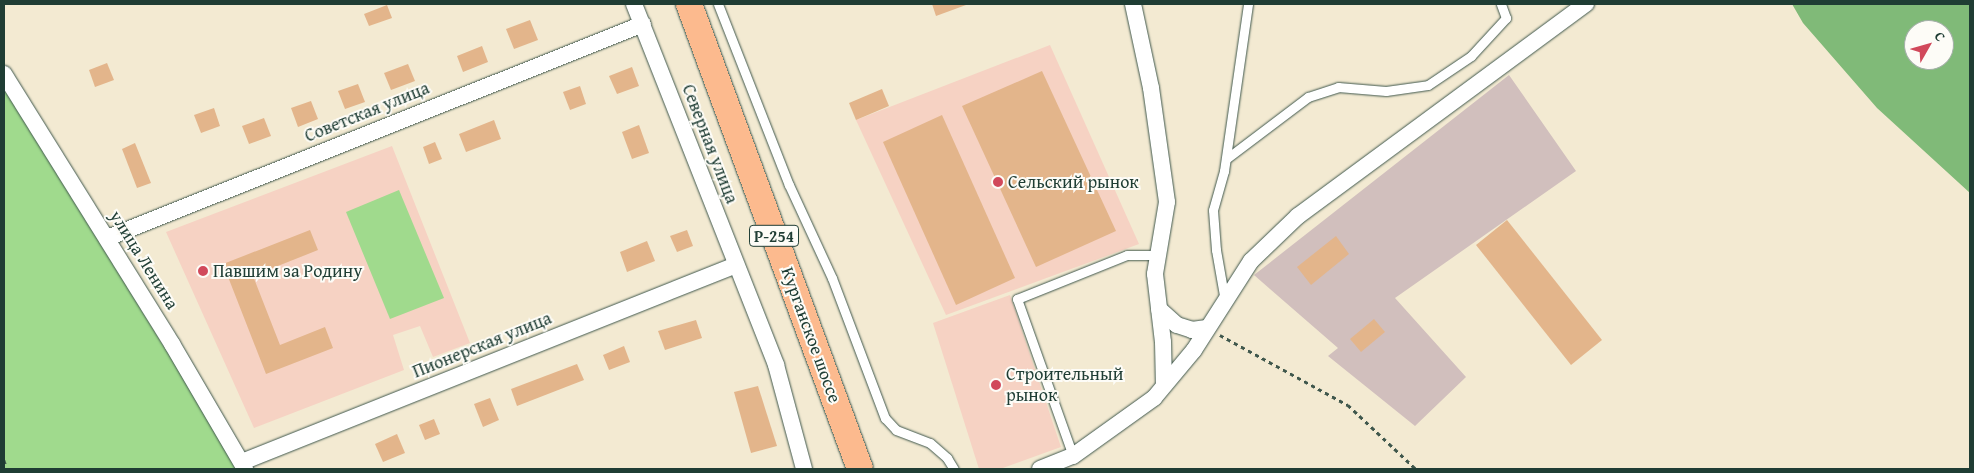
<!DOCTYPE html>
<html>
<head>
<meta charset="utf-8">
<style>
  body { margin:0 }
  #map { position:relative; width:1974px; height:473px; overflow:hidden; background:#f3ead2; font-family:"Gentium Book Plus",serif }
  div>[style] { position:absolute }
  .built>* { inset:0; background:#f6d2c3 }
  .industrial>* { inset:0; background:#d1bfbd }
  .green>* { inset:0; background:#a0da8d }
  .forest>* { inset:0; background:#80ba78 }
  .building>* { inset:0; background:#e3b58b }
  .path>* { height:2.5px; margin-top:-1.25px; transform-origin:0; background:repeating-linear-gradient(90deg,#3f574c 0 4px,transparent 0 8px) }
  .roads { filter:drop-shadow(0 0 1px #3f574c) drop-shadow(0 0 1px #3f574c) }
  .service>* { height:9px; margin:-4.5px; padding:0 4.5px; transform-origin:4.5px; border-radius:4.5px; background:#fff }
  .minor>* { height:16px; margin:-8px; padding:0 8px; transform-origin:8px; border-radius:8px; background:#fff }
  .primary>* { height:26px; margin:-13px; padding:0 13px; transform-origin:13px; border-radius:13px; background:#fcba8e }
  .dots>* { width:14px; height:14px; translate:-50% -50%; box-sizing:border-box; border:2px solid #fdfcf7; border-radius:50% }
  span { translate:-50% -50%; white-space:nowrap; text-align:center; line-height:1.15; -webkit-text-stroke:4px #fdfcf7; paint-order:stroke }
  .shield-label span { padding:1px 4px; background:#fdfcf7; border:1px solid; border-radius:4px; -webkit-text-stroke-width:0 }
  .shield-label { font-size:16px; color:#1f3d34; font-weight:700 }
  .street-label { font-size:18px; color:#1f3d34 }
  .poi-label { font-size:18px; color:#1f3d34 }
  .left { translate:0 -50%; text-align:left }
  .frame { position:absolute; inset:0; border:5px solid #1f3d34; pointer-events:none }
  .north { position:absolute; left:1904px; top:20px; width:50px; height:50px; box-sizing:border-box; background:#fdfcf7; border:1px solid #a4b0a9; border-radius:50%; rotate:52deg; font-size:14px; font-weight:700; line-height:20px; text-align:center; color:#1f3d34 }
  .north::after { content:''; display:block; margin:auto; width:18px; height:22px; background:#d1495b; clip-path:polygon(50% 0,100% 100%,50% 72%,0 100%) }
</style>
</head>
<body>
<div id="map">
  <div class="built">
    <div style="clip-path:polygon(1050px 45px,1139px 244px,946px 315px,856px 120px)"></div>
    <div style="clip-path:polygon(392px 146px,470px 343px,433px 357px,420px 326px,393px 335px,404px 370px,254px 428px,166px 232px)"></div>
    <div style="clip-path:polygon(1010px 295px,1061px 447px,1000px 469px,979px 469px,933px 323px)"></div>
  </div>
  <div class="industrial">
    <div style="clip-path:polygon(1509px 75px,1576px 171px,1395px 298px,1466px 377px,1415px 426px,1328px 356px,1338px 348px,1254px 275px)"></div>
  </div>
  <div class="green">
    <div style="clip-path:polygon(4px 86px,236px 464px,238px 469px,4px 469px)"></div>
    <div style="clip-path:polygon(399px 190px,444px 298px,390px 319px,346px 212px)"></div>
  </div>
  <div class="forest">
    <div style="clip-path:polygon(evenodd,1792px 4px,1970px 4px,1970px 193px,1877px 108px,1803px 23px,1792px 4px,1914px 30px,1944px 30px,1944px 60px,1914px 60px,1914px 30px)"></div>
  </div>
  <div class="building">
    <div style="clip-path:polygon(932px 4px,965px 4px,966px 5px,936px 16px)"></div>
    <div style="clip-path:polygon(387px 5px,392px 18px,369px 26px,364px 14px)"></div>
    <div style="clip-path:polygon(530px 20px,538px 40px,514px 49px,506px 29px)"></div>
    <div style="clip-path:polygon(482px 46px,488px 62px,463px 72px,457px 56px)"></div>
    <div style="clip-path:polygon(107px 63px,114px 80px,95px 87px,89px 70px)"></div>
    <div style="clip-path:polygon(408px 64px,415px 81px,391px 90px,384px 73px)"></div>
    <div style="clip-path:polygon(632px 67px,639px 86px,617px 94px,609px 76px)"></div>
    <div style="clip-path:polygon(1042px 71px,1116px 231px,1036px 267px,962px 106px)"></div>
    <div style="clip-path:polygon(358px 84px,365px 102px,345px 109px,338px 91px)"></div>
    <div style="clip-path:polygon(580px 86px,586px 104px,570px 110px,563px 92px)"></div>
    <div style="clip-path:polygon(882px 89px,889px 106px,856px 120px,849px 103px)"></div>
    <div style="clip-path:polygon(311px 101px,318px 119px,298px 127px,291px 108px)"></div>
    <div style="clip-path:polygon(214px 108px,220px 126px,201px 133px,194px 115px)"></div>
    <div style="clip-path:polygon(942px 115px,1015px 278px,956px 305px,883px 142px)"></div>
    <div style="clip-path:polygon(264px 118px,271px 136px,249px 144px,242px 126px)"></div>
    <div style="clip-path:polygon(494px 120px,501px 139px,466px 152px,459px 134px)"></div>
    <div style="clip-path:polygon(639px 125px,649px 153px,632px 159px,622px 132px)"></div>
    <div style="clip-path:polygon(435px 142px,442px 159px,429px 164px,423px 147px)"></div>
    <div style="clip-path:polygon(135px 143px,151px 183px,137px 188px,122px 149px)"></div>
    <div style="clip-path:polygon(1507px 220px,1602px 340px,1571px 365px,1476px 245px)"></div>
    <div style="clip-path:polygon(310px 230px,318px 250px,253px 276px,280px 345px,325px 327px,333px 348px,266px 374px,223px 264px)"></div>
    <div style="clip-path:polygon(687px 230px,693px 246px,677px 252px,670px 236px)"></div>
    <div style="clip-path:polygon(1336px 236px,1349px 254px,1311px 285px,1297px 267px)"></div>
    <div style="clip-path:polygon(647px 241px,655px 261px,627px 272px,620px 252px)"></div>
    <div style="clip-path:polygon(1374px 319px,1385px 332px,1361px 352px,1350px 339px)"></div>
    <div style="clip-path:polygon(696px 320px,702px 338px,665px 350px,658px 331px)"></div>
    <div style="clip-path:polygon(624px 346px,630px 362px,609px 370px,603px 355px)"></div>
    <div style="clip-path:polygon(577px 364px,584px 380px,517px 406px,511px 389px)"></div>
    <div style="clip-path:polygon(758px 386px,777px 446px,751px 453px,734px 392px)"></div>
    <div style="clip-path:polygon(490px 398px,499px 420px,483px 427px,474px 404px)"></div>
    <div style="clip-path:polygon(434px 419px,440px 434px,425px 440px,419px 425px)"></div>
    <div style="clip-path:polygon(397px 434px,405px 453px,383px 462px,375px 444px)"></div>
  </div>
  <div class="path">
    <div style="left:1220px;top:335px;width:146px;rotate:28.7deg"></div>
    <div style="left:1348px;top:405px;width:93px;rotate:43.3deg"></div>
    <div style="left:4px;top:460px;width:9px;rotate:72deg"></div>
  </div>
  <div class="roads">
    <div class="service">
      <div style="left:718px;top:4px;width:194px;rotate:68.6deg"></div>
      <div style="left:789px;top:185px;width:102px;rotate:65.2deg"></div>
      <div style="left:832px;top:278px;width:150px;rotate:69.3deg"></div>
      <div style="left:885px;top:418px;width:16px;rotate:47deg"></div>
      <div style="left:896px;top:430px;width:36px;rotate:21deg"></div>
      <div style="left:930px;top:443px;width:23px;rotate:41deg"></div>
      <div style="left:947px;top:458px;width:13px;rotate:58deg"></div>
      <div style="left:1226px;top:159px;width:103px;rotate:-37.1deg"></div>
      <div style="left:1308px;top:97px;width:32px;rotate:-18deg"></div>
      <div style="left:1338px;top:87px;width:48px;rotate:4.8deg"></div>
      <div style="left:1386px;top:91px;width:42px;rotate:-8.1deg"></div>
      <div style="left:1428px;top:85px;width:52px;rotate:-34deg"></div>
      <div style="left:1471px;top:56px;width:52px;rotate:-47.4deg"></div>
      <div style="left:1506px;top:18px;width:15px;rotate:-110deg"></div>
      <div style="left:1225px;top:301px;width:52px;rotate:-100deg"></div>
      <div style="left:1216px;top:250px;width:40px;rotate:-94.3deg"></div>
      <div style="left:1213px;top:210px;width:41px;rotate:-74.2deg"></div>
      <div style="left:1224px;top:171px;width:169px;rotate:-81.8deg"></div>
      <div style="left:1073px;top:456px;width:167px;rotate:-109.6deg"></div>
      <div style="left:1017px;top:299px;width:118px;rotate:-21.8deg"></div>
      <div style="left:1127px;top:255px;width:31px"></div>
    </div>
    <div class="minor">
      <div style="left:634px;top:4px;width:388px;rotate:68.5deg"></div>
      <div style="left:776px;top:365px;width:108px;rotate:74.9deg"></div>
      <div style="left:1133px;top:4px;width:86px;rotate:77.9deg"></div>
      <div style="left:1151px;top:88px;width:115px;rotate:82deg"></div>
      <div style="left:1167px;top:202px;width:73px;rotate:99.5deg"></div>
      <div style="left:1155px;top:274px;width:68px;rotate:83.3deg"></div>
      <div style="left:1163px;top:342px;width:43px;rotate:88.7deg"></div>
      <div style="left:4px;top:74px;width:318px;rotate:58.1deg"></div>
      <div style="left:172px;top:344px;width:145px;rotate:59.7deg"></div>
      <div style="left:107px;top:238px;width:577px;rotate:-21.76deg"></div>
      <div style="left:1159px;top:309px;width:24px;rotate:42deg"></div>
      <div style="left:1177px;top:325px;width:16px;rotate:18deg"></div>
      <div style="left:1192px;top:330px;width:15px;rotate:-8deg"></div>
      <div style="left:242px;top:462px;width:532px;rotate:-21.74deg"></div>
      <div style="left:1040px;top:469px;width:35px;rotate:-22deg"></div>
      <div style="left:1073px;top:456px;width:100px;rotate:-35.6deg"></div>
      <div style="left:1154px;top:398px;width:62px;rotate:-50.2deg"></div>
      <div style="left:1194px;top:350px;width:106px;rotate:-57.4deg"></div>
      <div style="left:1251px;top:261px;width:65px;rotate:-43.8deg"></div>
      <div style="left:1298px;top:216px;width:358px;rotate:-36.4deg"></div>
    </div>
    <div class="primary">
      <div style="left:689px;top:4px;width:495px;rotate:69.8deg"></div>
    </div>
  </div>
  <div class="dots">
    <div style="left:998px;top:182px;background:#d1495b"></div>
    <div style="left:203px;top:271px;background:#d1495b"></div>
    <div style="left:996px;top:385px;background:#d1495b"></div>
  </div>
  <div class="shield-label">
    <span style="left:774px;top:236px">Р-254</span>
  </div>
  <div class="street-label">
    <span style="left:367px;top:112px;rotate:-22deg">Советская улица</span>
    <span style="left:710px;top:144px;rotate:69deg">Северная улица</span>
    <span style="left:144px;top:260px;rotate:58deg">улица Ленина</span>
    <span style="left:811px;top:335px;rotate:70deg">Курганское шоссе</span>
    <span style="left:482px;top:345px;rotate:-22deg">Пионерская улица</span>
  </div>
  <div class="poi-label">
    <span class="left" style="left:1008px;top:182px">Сельский рынок</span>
    <span class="left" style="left:213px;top:271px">Павшим за Родину</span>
    <span class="left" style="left:1006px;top:385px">Строительный<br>рынок</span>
  </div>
  <div class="frame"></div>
  <div class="north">С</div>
</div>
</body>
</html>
